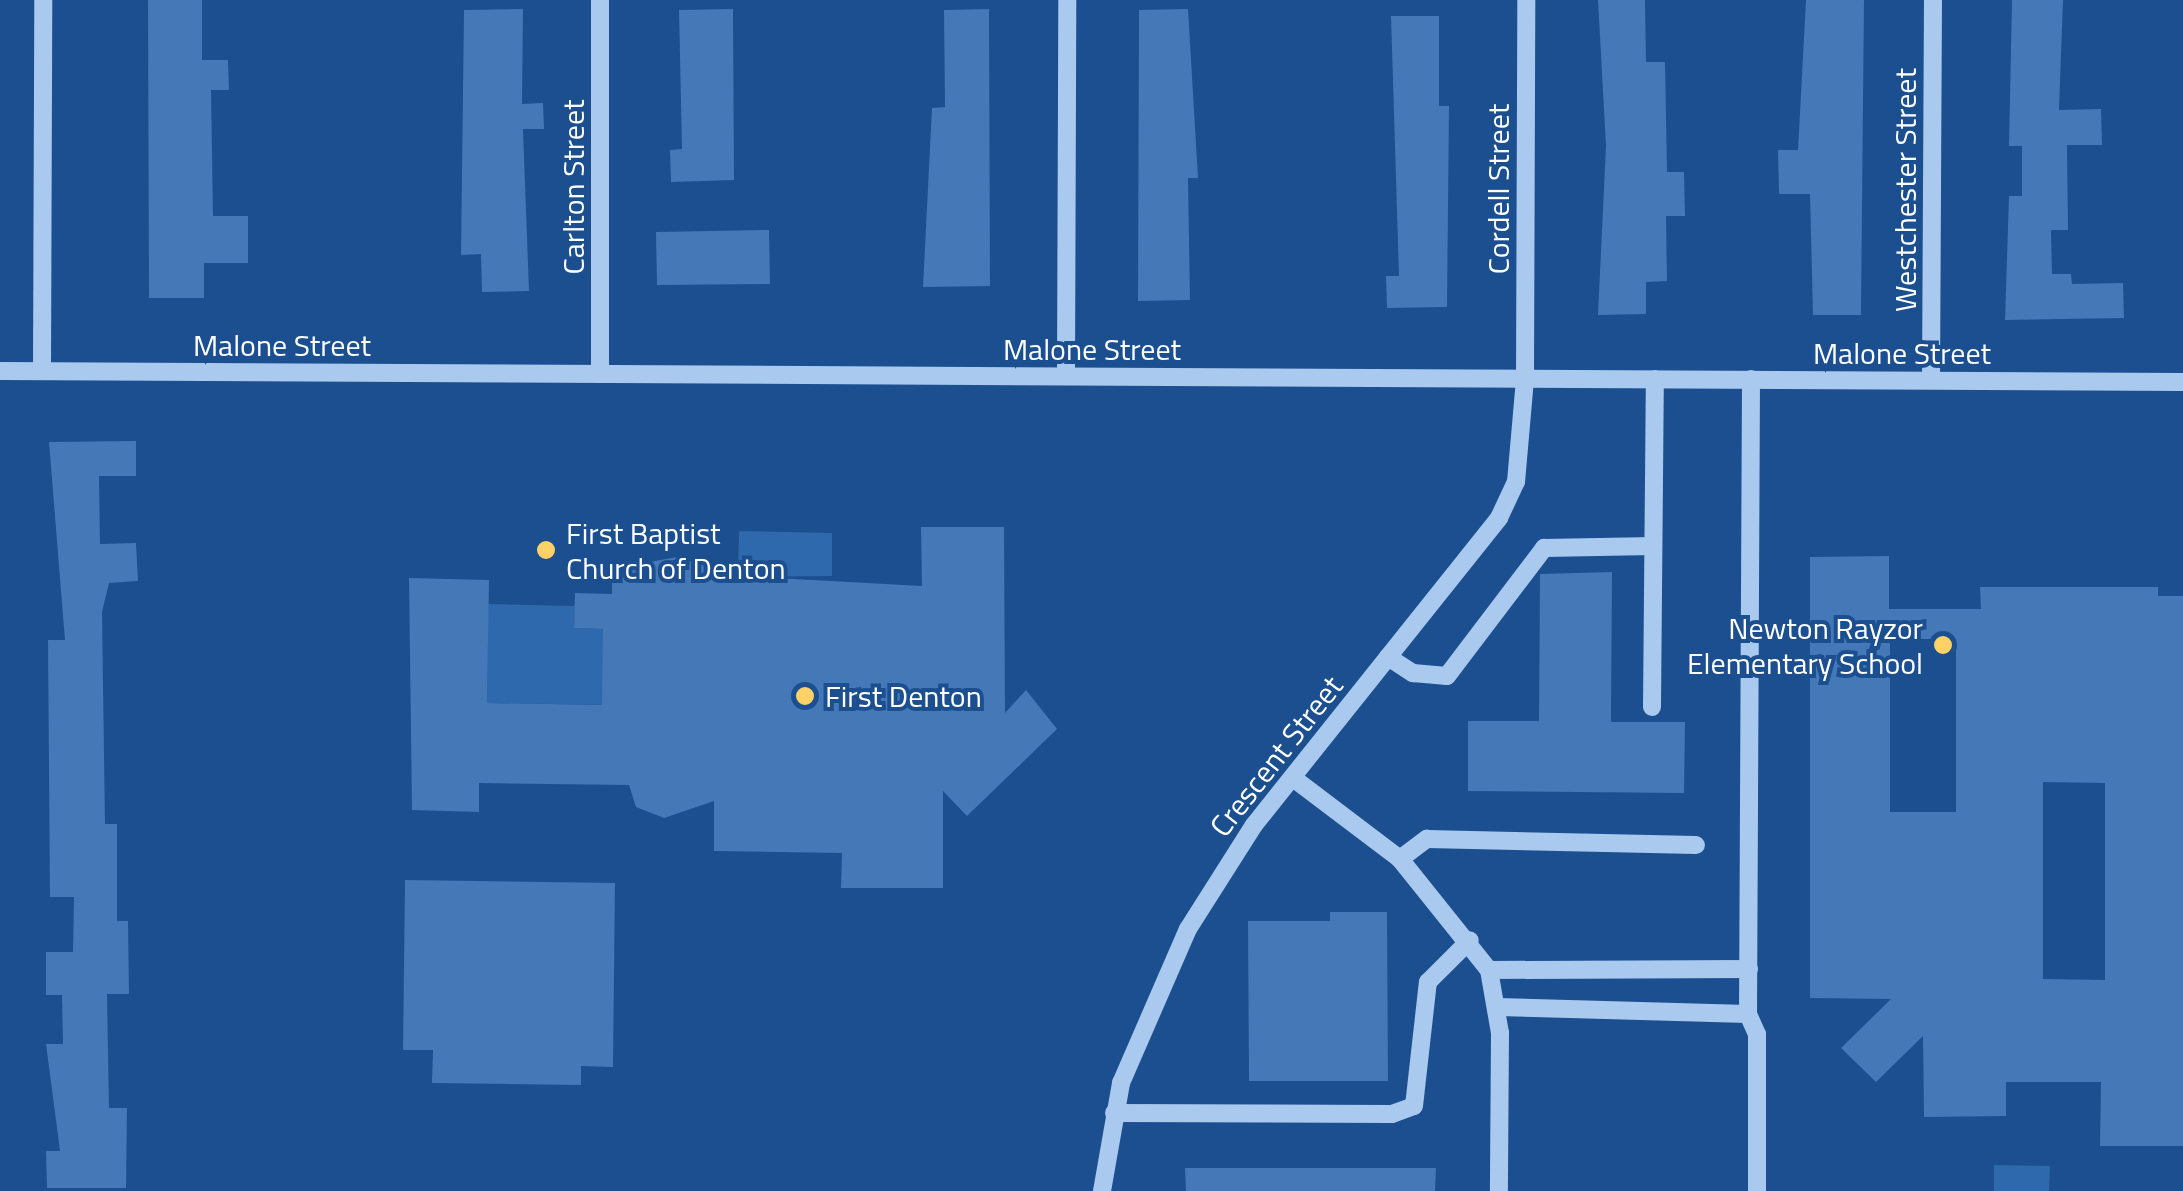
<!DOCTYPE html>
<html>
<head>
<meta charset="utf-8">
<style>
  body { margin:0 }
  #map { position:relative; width:2183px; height:1191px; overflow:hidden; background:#1b4f8f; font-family:"Titillium Web",sans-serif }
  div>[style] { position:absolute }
  .green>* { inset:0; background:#2e69ad }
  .building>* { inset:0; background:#4478b7 }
  .minor>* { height:18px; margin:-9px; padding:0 9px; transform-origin:9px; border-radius:9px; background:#a9c9ee }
  .dots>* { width:28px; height:28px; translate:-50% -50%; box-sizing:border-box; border:5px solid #1b4f8f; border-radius:50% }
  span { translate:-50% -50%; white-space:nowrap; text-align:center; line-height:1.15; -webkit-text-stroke:8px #1b4f8f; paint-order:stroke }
  .street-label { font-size:30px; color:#fff }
  .poi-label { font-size:30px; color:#fff }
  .left { translate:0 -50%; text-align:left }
  .right { translate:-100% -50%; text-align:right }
</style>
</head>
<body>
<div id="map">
  <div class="green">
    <div style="clip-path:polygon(739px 531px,832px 533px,832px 576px,738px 577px)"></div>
    <div style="clip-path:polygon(488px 604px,575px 606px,574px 628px,603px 629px,610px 705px,487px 703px)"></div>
    <div style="clip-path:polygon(1994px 1165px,2050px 1166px,2049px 1191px,1994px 1191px)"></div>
  </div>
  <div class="building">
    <div style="clip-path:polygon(148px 0,202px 0,202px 60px,228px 60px,229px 90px,211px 90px,213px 216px,248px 216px,248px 263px,204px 263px,204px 298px,149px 298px)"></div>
    <div style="clip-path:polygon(1598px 0,1645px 0,1646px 62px,1665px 62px,1667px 172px,1684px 172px,1685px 216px,1666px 216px,1667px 281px,1646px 282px,1646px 314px,1598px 315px,1606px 146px)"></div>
    <div style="clip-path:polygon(1806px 0,1864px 0,1861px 315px,1813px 315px,1810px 194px,1779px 194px,1778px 150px,1798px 150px)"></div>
    <div style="clip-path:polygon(2012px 0,2063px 0,2059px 110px,2101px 109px,2102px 145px,2067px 145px,2068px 230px,2051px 230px,2052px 274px,2071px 274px,2072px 284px,2123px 283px,2124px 318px,2005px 320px,2009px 196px,2022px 196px,2022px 146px,2009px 146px)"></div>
    <div style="clip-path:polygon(523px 9px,522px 104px,543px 103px,544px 129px,523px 129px,529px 291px,482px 292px,481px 254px,461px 255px,464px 10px)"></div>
    <div style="clip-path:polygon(733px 9px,734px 180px,671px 182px,670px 150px,682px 149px,679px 10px)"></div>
    <div style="clip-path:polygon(989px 9px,990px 286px,923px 287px,932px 108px,945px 107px,944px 10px)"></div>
    <div style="clip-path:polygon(1188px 9px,1198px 178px,1188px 178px,1190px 300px,1138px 301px,1139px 10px)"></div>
    <div style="clip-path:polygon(1391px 16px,1439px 16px,1439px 106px,1449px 106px,1447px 307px,1387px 308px,1386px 276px,1399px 276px)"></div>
    <div style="clip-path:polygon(769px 230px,770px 284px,657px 285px,656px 232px)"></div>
    <div style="clip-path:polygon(136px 441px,136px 476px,99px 476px,100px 544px,136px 543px,138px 581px,109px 583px,102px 612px,105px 824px,117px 824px,117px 921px,128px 921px,129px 994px,107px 994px,109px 1108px,127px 1108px,126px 1188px,47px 1188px,46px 1151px,60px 1151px,46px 1044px,63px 1044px,62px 995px,46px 995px,46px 952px,73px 952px,74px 897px,50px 897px,48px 640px,65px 640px,49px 442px)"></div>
    <div style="clip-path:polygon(921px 527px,1004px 527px,1005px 713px,1026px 690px,1057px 729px,967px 816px,943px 791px,943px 888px,841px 888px,842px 853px,714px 851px,714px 801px,664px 818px,636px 807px,629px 785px,479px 783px,479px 812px,412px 810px,409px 578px,489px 580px,487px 703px,602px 705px,603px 629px,574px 628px,575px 593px,612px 594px,612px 569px,677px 557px,737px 576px,922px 586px)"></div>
    <div style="clip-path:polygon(evenodd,1889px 556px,1889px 609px,1981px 609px,1980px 587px,2158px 587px,2158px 596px,2183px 596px,2183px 1146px,2100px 1146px,2101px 1082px,2006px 1082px,2006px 1116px,1924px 1117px,1923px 1036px,1876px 1082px,1841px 1048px,1891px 999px,1810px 998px,1810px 557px,1889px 556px,1890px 639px,1956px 639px,1956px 812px,1890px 812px,1890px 639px,1889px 556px,2043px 782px,2105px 783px,2105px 980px,2043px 979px,2043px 782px)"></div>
    <div style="clip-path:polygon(1612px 572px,1611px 722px,1685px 722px,1684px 793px,1468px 791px,1468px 721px,1539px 721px,1540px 574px)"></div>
    <div style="clip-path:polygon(405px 880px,615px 883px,613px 1067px,581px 1066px,581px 1085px,432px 1083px,433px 1050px,403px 1050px)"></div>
    <div style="clip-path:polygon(1330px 912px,1387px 912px,1388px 1081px,1249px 1081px,1248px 921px,1330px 921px)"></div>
    <div style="clip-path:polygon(1185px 1168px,1436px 1168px,1435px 1191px,1186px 1191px)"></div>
  </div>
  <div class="minor">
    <div style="left:600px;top:0;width:374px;rotate:90deg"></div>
    <div style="left:0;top:371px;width:2183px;rotate:0.29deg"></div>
    <div style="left:42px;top:371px;width:371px;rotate:-89.8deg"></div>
    <div style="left:1066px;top:376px;width:376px;rotate:-89.8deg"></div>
    <div style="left:1751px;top:379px;width:635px;rotate:90.27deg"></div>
    <div style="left:1748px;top:1014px;width:22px;rotate:66deg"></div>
    <div style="left:1757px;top:1034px;width:157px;rotate:90deg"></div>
    <div style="left:1931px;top:380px;width:380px;rotate:-89.7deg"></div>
    <div style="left:1388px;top:657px;width:30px;rotate:33deg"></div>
    <div style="left:1413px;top:673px;width:34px;rotate:5deg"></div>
    <div style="left:1447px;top:676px;width:161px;rotate:-52.8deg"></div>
    <div style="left:1544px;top:548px;width:109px;rotate:-1.1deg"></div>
    <div style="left:1652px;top:707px;width:328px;rotate:-89.5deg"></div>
    <div style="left:1293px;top:778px;width:134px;rotate:37.1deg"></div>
    <div style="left:1400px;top:859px;width:142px;rotate:51.3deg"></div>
    <div style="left:1489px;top:970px;width:64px;rotate:80.1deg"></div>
    <div style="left:1500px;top:1033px;width:158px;rotate:90.4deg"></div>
    <div style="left:1400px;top:859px;width:34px;rotate:-37deg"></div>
    <div style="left:1427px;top:839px;width:269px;rotate:1.3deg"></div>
    <div style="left:1489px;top:970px;width:260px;rotate:-0.2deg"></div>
    <div style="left:1498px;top:1007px;width:250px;rotate:1.6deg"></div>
    <div style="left:1114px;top:1113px;width:278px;rotate:0.2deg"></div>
    <div style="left:1392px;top:1114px;width:23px;rotate:-20deg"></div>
    <div style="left:1414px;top:1106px;width:125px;rotate:-83.6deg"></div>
    <div style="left:1428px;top:982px;width:59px;rotate:-45deg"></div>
    <div style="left:1102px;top:1191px;width:110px;rotate:-80deg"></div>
    <div style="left:1121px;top:1083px;width:168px;rotate:-66.5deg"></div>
    <div style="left:1188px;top:929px;width:123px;rotate:-57.6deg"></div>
    <div style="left:1254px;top:825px;width:393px;rotate:-51.4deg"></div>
    <div style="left:1499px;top:518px;width:40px;rotate:-65deg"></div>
    <div style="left:1516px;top:482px;width:103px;rotate:-85deg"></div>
    <div style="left:1525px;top:379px;width:379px;rotate:-89.8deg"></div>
  </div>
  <div class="dots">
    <div style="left:546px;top:550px;background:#ffd166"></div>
    <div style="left:1943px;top:645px;background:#ffd166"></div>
    <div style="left:805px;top:696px;background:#ffd166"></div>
  </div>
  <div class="street-label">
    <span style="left:573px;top:187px;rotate:-90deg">Carlton Street</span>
    <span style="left:1498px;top:189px;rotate:-90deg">Cordell Street</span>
    <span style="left:1905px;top:190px;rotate:-90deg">Westchester Street</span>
    <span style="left:282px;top:345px">Malone Street</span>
    <span style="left:1092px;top:349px">Malone Street</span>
    <span style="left:1902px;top:353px">Malone Street</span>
    <span style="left:1276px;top:756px;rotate:-52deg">Crescent Street</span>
  </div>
  <div class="poi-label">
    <span class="left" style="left:566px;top:550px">First Baptist<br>Church of Denton</span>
    <span class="right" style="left:1923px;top:645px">Newton Rayzor<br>Elementary School</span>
    <span class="left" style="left:825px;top:696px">First Denton</span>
  </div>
</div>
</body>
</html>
